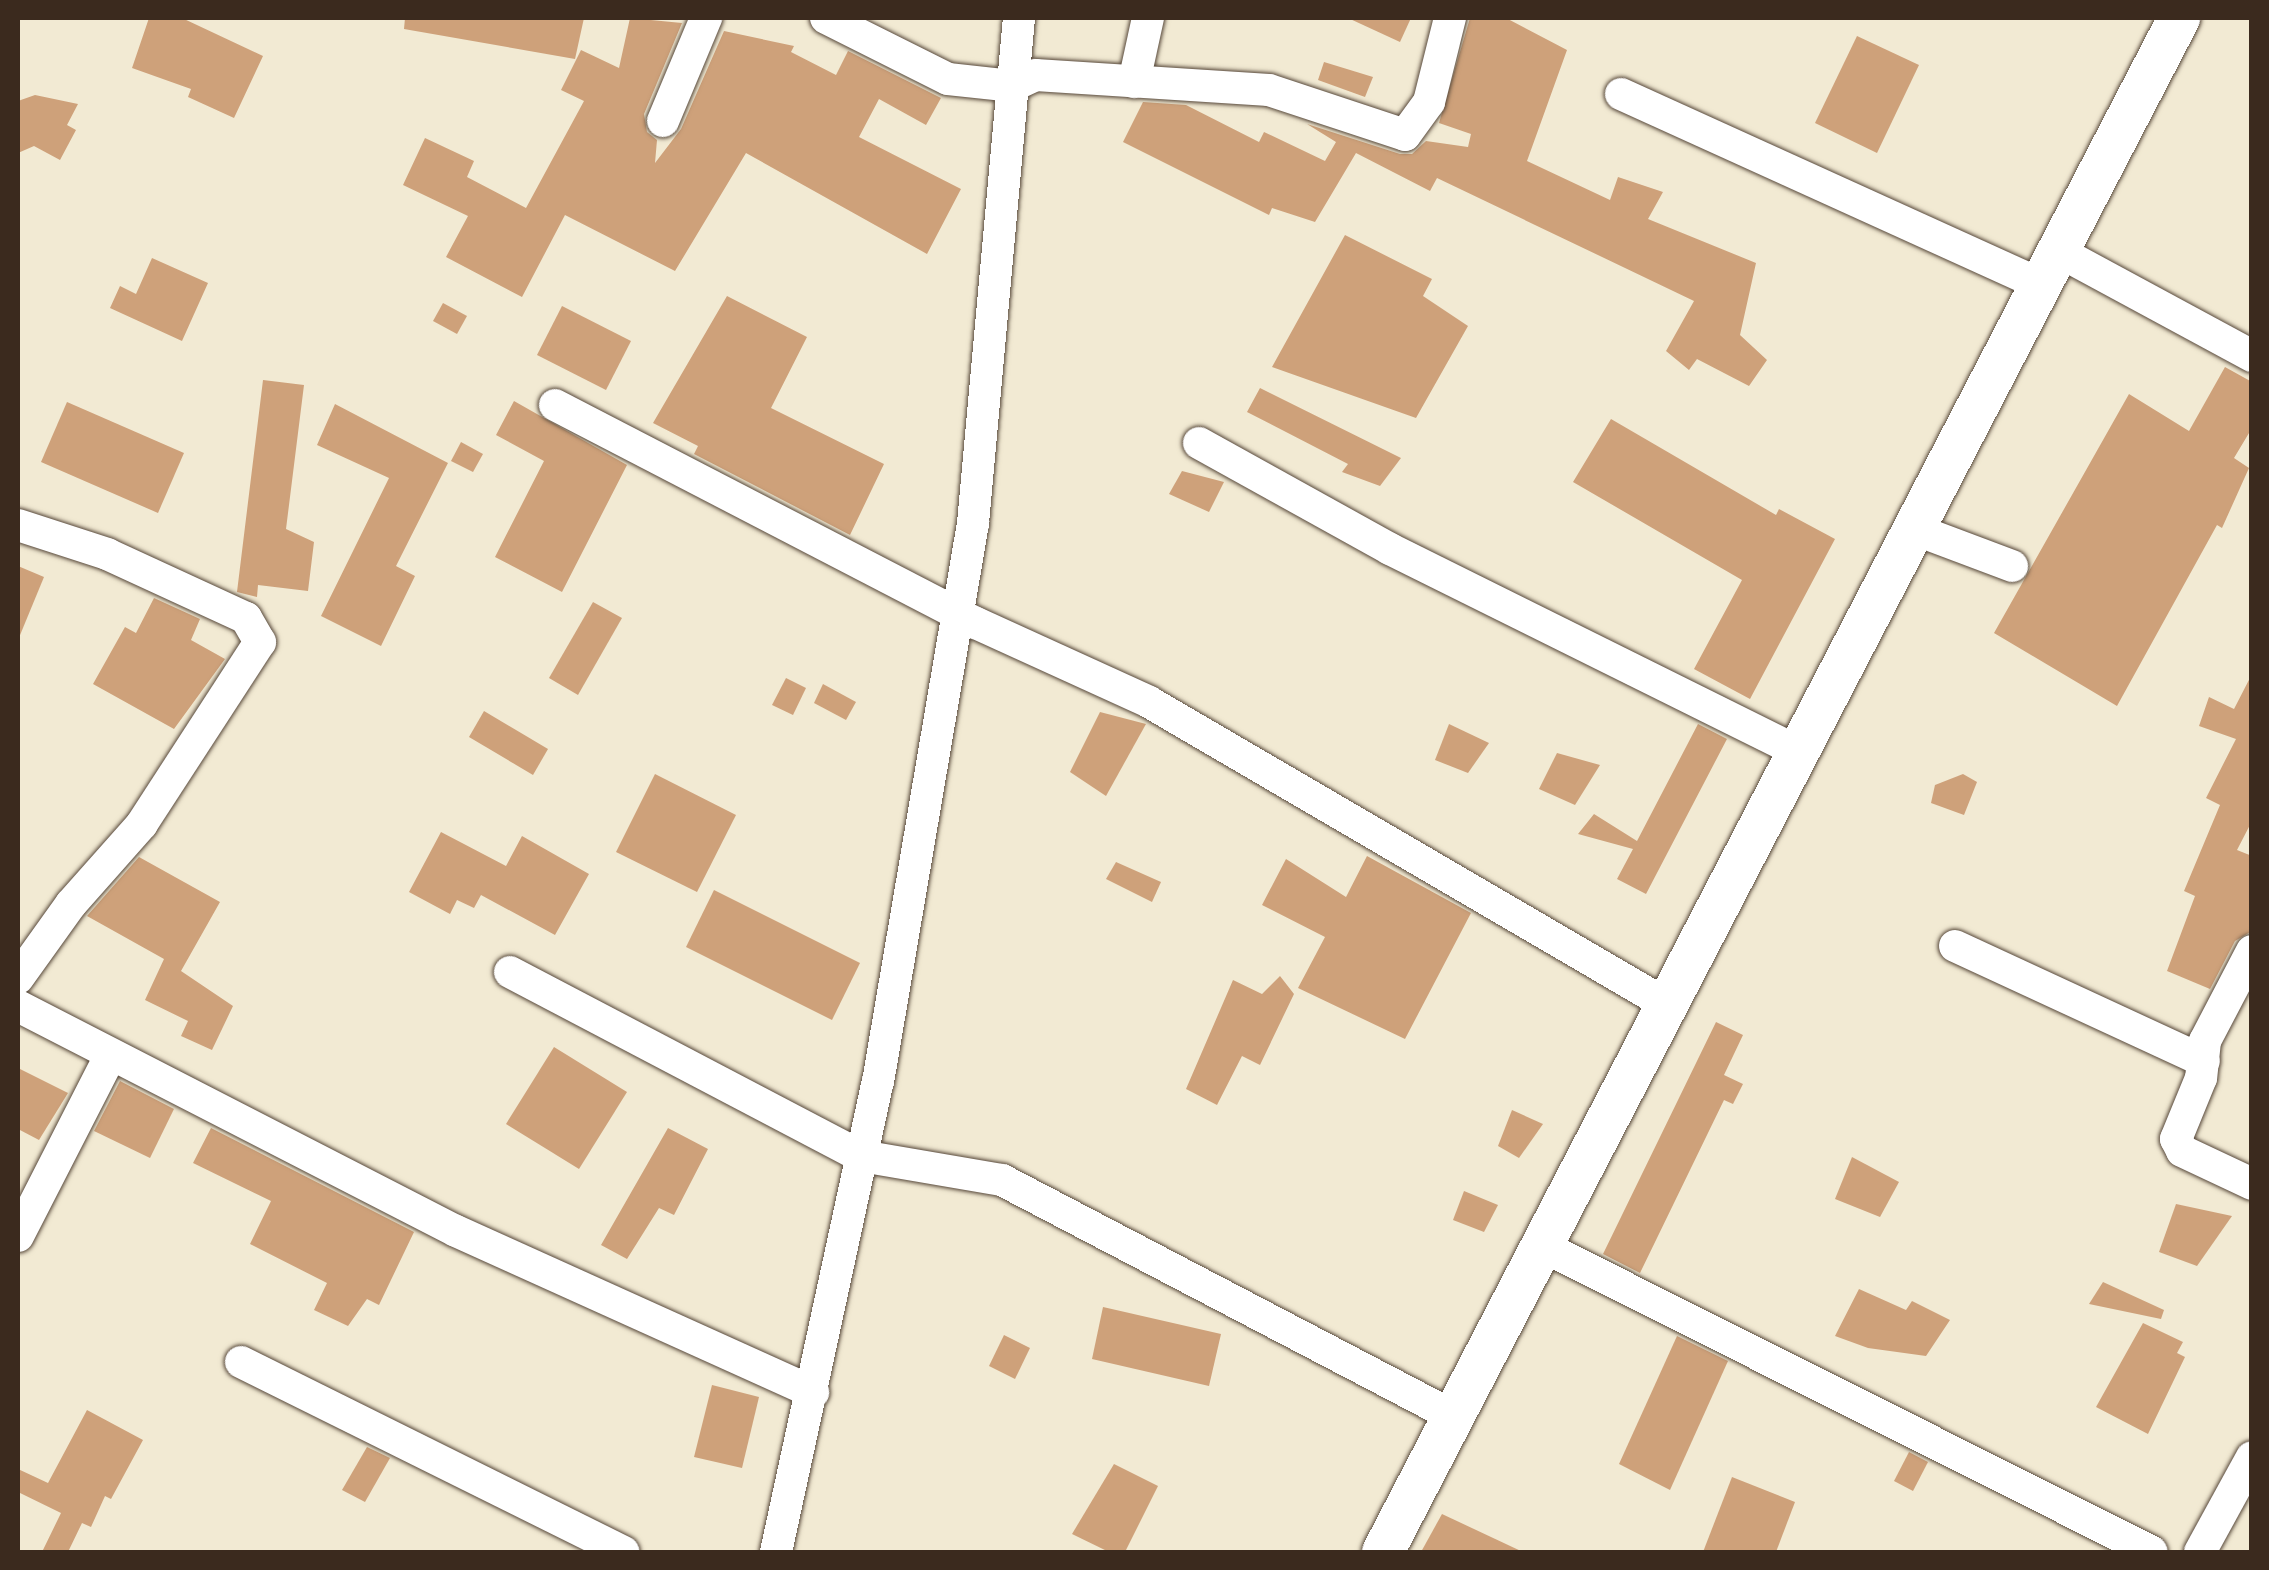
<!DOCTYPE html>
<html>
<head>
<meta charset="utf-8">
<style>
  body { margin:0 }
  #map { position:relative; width:2269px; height:1570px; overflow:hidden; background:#f2ead3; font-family:"Gochi Hand",sans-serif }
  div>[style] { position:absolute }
  .building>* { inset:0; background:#cea17a }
  .roads { filter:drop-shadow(0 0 2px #564739) drop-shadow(0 0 2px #564739) }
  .minor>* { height:32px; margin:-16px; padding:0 16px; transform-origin:16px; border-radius:16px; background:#fff }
  .major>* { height:42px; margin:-21px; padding:0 21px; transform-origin:21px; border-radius:21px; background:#fff }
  span { translate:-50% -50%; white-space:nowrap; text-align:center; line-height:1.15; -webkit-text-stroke:9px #fff; paint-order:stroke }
  .frame { position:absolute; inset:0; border:20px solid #3b2a1e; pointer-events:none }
</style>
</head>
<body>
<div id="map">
  <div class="building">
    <div style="clip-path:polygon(149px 18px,182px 18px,263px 56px,234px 118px,188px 97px,191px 89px,132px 68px)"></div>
    <div style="clip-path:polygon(405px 18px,584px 18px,575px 59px,404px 29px)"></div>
    <div style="clip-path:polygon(630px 18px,682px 23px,644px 114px,647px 132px,657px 140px,655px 163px,681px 129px,724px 31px,794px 46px,791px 52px,836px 75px,848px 51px,941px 98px,926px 125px,879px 99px,859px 137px,961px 189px,927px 254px,746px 153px,675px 271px,565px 215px,522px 297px,446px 257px,468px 216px,403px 185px,425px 138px,474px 161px,467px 177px,526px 208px,584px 101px,561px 90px,581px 50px,619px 68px)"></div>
    <div style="clip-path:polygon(1348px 18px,1411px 18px,1400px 42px)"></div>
    <div style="clip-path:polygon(1470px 18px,1506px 18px,1567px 50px,1527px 161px,1610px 200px,1618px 177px,1663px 192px,1648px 219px,1756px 263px,1740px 335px,1767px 360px,1749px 386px,1697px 359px,1689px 370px,1666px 351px,1694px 301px,1437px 178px,1430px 191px,1356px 153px,1315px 222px,1272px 208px,1269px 215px,1123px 142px,1143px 102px,1186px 105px,1259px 142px,1264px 132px,1325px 161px,1336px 142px,1307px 124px,1400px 154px,1412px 154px,1426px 141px,1468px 147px,1471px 134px,1439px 123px)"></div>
    <div style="clip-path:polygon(1857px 36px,1919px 65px,1877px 153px,1815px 123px)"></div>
    <div style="clip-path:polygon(1324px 62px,1373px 77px,1365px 97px,1318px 80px)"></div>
    <div style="clip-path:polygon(35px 95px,78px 104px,67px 125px,76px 130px,60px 160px,34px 146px,18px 153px,18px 101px)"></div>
    <div style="clip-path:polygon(1345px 235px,1432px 279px,1423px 296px,1468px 326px,1416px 418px,1272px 367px)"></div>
    <div style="clip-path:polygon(152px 258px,208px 283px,182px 341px,110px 308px,120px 286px,136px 294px)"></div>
    <div style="clip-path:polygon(727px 296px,807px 337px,771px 408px,884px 464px,850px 535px,694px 454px,698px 446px,653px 423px)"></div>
    <div style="clip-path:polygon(443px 303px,467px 316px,457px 334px,433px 321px)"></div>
    <div style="clip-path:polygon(562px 306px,631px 341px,606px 390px,537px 355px)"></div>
    <div style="clip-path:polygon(2225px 367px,2252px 382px,2252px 428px,2234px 458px,2249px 468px,2222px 528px,2217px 525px,2117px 706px,1994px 633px,2129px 394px,2189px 431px)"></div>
    <div style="clip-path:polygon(263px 380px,304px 385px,286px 529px,314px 542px,308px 591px,258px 585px,257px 597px,237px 592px)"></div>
    <div style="clip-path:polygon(1260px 388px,1401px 458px,1380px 486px,1342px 472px,1348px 464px,1247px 412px)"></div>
    <div style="clip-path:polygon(514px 401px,627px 465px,562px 592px,495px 557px,544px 461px,496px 435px)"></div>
    <div style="clip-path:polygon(67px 402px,184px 453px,158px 513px,41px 462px)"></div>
    <div style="clip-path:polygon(335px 404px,448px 463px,396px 566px,415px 576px,381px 646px,321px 616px,389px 478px,317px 445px)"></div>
    <div style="clip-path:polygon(1611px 419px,1776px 515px,1779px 509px,1835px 539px,1750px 699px,1694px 669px,1742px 580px,1573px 482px)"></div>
    <div style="clip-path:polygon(461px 442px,483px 454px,473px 472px,451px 461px)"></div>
    <div style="clip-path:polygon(1182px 471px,1224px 482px,1209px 512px,1169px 494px)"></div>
    <div style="clip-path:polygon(18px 566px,44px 577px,18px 640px)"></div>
    <div style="clip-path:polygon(154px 598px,200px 619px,191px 640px,225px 659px,174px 729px,93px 684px,125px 627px,136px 633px)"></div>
    <div style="clip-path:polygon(593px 602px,622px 618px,578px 695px,549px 678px)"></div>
    <div style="clip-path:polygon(2252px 674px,2252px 821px,2237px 850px,2252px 856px,2252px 931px,2235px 941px,2210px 989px,2167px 971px,2195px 896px,2184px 891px,2220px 805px,2206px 798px,2236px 739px,2199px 726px,2209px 697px,2234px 709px)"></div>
    <div style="clip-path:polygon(786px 678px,806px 688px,793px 715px,772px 705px)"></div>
    <div style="clip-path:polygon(823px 684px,856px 702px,846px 720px,814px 703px)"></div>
    <div style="clip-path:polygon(484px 711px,548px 749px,533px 775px,469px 737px)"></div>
    <div style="clip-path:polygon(1100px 712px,1146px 724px,1106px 796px,1070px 772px)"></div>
    <div style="clip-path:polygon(1449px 724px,1489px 743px,1468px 773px,1435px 760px)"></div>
    <div style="clip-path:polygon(1698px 724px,1727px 739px,1646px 894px,1617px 879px,1633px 849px,1578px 834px,1594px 814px,1637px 841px)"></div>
    <div style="clip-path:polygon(1557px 753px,1600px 765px,1575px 805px,1539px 789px)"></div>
    <div style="clip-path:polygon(655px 774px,736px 815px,697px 892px,616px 852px)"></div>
    <div style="clip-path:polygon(1963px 774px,1977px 782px,1964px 815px,1931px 803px,1935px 785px)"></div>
    <div style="clip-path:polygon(441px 832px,506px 866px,522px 836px,589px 874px,555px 935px,481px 895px,474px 908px,457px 900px,450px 914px,409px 892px)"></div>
    <div style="clip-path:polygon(1367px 856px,1471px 913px,1405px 1039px,1298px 988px,1325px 937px,1262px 905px,1286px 859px,1346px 897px)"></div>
    <div style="clip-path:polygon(139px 857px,220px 902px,181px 971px,233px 1006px,212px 1050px,181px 1036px,188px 1021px,145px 1000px,164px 959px,87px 916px)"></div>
    <div style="clip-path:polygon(1116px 862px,1161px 882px,1152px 902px,1106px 879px)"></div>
    <div style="clip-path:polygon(714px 890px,860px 963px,832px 1020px,686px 947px)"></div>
    <div style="clip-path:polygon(1280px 976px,1294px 994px,1260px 1065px,1242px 1056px,1217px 1105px,1186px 1089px,1233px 980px,1262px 994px)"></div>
    <div style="clip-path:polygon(1716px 1022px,1743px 1035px,1724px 1075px,1743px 1084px,1733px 1104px,1724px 1100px,1640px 1273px,1603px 1254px)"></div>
    <div style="clip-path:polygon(554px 1047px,627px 1092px,579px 1169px,506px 1124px)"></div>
    <div style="clip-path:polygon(18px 1068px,68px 1093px,39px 1140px,18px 1129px)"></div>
    <div style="clip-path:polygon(120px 1081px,174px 1109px,150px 1158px,94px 1131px)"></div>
    <div style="clip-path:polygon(1512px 1110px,1543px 1124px,1519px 1158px,1498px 1146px)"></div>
    <div style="clip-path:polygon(211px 1128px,414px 1232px,379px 1305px,367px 1299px,348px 1326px,314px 1310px,327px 1283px,250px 1244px,271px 1201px,193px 1163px)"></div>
    <div style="clip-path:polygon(668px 1128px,708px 1149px,674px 1215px,659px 1208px,627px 1259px,601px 1245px)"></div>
    <div style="clip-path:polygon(1852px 1157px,1899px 1182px,1880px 1217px,1835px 1199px)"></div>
    <div style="clip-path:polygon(1464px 1191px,1498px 1205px,1484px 1232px,1453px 1220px)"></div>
    <div style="clip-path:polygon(2176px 1204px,2232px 1216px,2197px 1266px,2159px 1252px)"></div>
    <div style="clip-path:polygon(2103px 1282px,2164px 1310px,2161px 1319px,2089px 1304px)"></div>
    <div style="clip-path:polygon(1859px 1289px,1906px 1310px,1912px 1301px,1950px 1320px,1926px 1356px,1868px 1348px,1835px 1336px)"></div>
    <div style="clip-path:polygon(1103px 1307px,1221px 1334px,1209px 1386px,1092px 1359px)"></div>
    <div style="clip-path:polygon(2143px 1323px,2183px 1342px,2177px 1353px,2185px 1357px,2148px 1434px,2096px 1407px)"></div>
    <div style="clip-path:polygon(1004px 1335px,1030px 1348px,1015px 1379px,989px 1366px)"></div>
    <div style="clip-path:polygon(1677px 1336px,1728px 1361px,1670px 1490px,1619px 1464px)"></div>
    <div style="clip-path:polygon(712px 1385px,759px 1397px,742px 1468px,694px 1457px)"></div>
    <div style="clip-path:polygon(87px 1410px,143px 1440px,111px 1499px,105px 1496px,91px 1527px,82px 1523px,68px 1552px,42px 1552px,61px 1513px,18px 1492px,18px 1469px,48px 1483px)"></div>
    <div style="clip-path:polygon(367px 1447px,390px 1458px,365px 1502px,342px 1490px)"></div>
    <div style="clip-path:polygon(1909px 1452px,1928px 1462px,1913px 1491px,1894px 1481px)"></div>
    <div style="clip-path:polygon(1114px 1464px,1158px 1486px,1125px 1552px,1109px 1552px,1072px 1534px)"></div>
    <div style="clip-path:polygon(1732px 1477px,1795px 1502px,1776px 1552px,1703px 1552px)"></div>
    <div style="clip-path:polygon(1442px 1514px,1523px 1552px,1421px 1552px)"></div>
  </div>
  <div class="roads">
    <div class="minor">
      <div style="left:826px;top:18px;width:136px;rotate:26.6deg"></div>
      <div style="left:948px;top:79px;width:64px;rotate:6.2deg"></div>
      <div style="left:1012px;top:86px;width:26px;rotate:-25deg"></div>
      <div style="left:1036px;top:75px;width:233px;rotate:3.7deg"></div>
      <div style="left:1269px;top:90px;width:143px;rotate:18.3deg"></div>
      <div style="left:1405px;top:135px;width:41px;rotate:-54deg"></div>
      <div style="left:1429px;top:102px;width:87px;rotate:-76deg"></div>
      <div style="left:1134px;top:82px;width:66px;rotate:-77.7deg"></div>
      <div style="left:1621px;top:94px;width:458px;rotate:24.4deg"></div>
      <div style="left:663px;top:121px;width:112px;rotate:-67.3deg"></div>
      <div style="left:2056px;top:250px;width:223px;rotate:28.4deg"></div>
      <div style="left:555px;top:405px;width:474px;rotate:27.4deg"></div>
      <div style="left:976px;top:623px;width:190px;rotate:24.5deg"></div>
      <div style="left:1149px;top:702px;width:599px;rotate:30.29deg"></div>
      <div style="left:1199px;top:443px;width:218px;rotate:29deg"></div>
      <div style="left:1390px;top:549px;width:454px;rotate:26.4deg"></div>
      <div style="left:18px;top:525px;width:94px;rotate:18deg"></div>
      <div style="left:107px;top:554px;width:153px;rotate:24.7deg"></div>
      <div style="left:246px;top:618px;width:28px;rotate:60deg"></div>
      <div style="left:260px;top:642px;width:217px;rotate:123deg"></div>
      <div style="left:142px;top:824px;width:107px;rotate:131.6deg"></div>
      <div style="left:71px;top:904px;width:91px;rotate:125.6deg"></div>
      <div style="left:1911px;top:528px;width:108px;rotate:20.6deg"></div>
      <div style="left:1955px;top:946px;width:274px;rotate:24.8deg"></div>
      <div style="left:2252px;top:951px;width:102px;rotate:117.6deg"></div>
      <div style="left:2205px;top:1041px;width:37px;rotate:96deg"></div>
      <div style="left:2201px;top:1078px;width:66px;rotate:112.3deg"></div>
      <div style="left:2176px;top:1139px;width:13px;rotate:63deg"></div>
      <div style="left:2182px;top:1151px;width:77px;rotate:25.2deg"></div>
      <div style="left:510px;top:972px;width:396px;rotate:27.7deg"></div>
      <div style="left:861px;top:1156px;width:143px;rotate:9.7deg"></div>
      <div style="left:1002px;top:1180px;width:509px;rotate:27.62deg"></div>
      <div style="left:18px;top:1006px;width:492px;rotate:27.2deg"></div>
      <div style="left:456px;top:1231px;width:392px;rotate:24.3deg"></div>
      <div style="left:18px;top:1236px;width:204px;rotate:-62.9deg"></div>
      <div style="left:1542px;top:1246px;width:682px;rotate:26.64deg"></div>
      <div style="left:241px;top:1362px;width:427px;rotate:26.4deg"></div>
      <div style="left:776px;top:1552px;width:481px;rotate:-77.8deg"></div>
      <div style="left:878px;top:1082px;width:567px;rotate:-80.35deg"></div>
      <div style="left:973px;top:523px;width:507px;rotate:-84.8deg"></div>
      <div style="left:2200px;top:1552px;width:108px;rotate:-61.3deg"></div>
    </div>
    <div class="major">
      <div style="left:1383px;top:1552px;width:1728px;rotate:-62.57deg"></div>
    </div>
  </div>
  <div class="frame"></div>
</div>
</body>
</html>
